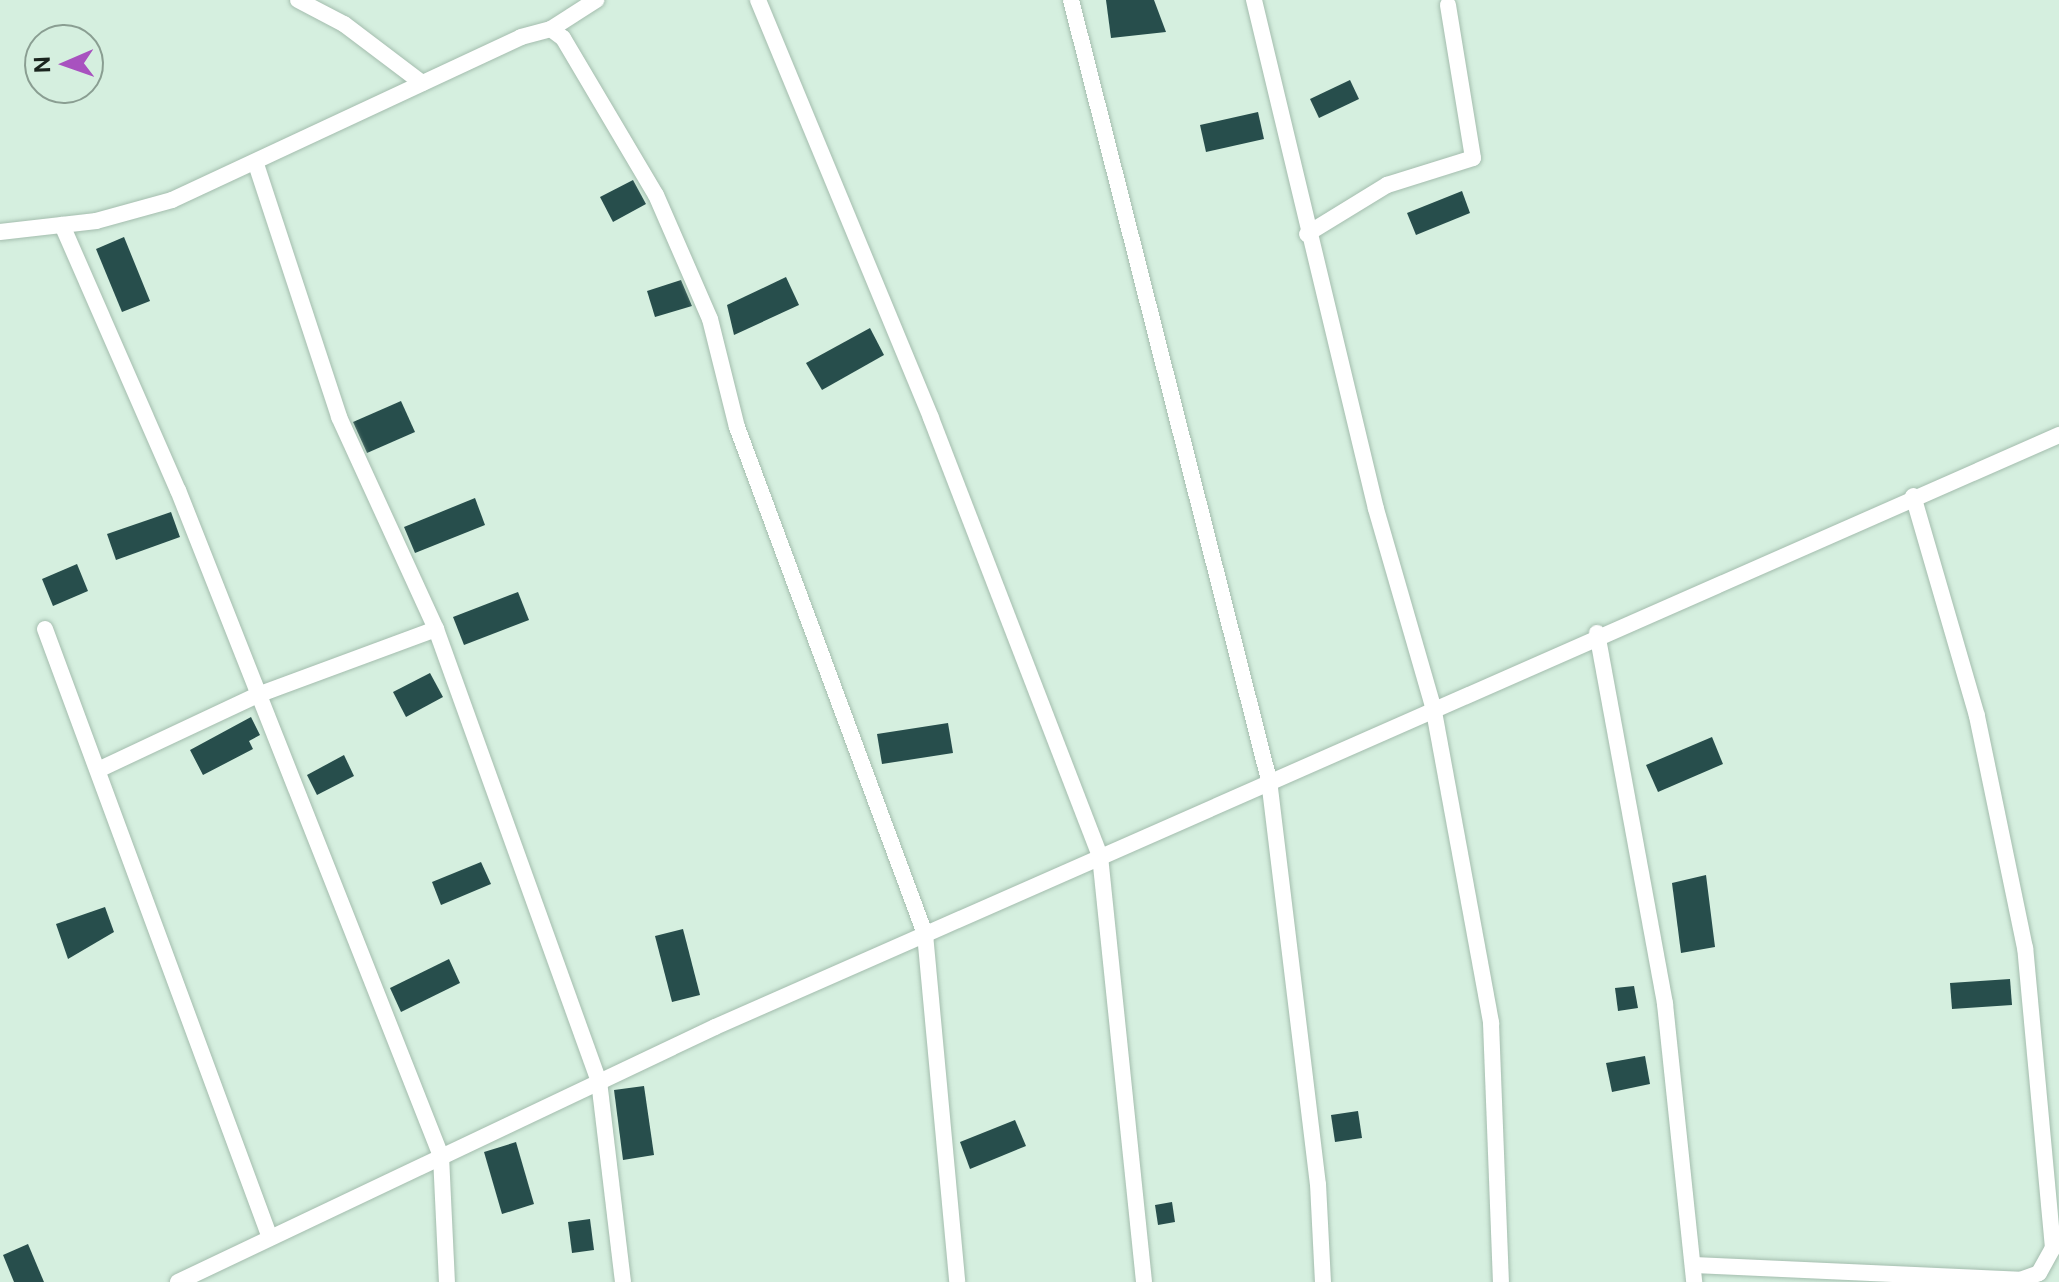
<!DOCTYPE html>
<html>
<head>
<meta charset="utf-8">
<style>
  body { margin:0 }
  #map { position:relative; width:2059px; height:1282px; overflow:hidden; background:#d5efdf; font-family:"Public Sans",sans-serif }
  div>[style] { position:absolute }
  .building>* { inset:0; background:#274e4c }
  .roads { filter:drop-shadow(0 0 2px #a4bdae) drop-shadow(0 0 2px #a4bdae) }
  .street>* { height:16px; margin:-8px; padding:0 8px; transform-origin:8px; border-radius:8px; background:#fff }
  span { translate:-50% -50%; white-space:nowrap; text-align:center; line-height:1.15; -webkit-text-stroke:8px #d5efdf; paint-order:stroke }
  .north { position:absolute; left:24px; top:24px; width:80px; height:80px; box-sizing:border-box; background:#d5efdf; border:2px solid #8a9e92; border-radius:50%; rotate:268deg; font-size:22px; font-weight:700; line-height:32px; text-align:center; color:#1a241e }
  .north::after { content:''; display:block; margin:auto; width:28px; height:36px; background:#a852bf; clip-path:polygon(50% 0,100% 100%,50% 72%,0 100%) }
</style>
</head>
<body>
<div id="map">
  <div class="building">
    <div style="clip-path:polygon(1106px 0,1154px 0,1166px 32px,1111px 38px)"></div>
    <div style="clip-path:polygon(1350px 80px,1359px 99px,1319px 118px,1310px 99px)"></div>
    <div style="clip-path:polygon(1258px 112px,1264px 139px,1206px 152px,1200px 125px)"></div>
    <div style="clip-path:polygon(633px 180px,646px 204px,613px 222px,600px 197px)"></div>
    <div style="clip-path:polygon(1462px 191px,1470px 213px,1416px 235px,1407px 213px)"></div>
    <div style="clip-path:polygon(124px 237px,150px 301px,122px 312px,96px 249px)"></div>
    <div style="clip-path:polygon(786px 277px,799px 305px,734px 335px,727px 305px)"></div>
    <div style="clip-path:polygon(681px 280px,692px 306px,655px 317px,647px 291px)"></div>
    <div style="clip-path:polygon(870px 328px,884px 355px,822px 390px,806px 363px)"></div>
    <div style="clip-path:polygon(401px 401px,415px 432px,367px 453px,353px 422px)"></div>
    <div style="clip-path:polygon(475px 498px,485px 525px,415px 553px,404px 527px)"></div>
    <div style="clip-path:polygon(171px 512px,180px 537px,116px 560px,107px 534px)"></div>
    <div style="clip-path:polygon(77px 564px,88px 591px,53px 606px,42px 579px)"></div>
    <div style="clip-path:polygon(518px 592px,529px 620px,464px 645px,453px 617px)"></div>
    <div style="clip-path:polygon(430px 673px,443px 697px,406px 717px,393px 692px)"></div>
    <div style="clip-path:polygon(251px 717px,260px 735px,249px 741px,253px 749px,203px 775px,190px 750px)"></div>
    <div style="clip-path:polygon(948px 723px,953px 753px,882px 764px,877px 734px)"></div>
    <div style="clip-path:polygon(1712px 737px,1723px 764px,1658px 792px,1646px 765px)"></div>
    <div style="clip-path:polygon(344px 755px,354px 776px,317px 795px,307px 775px)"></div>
    <div style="clip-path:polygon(481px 862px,491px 884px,441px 905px,432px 882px)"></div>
    <div style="clip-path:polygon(1706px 875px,1715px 947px,1681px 953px,1672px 883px)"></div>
    <div style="clip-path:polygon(105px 907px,114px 932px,68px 959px,56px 924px)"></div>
    <div style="clip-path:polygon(683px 929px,700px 995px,672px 1002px,655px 936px)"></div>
    <div style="clip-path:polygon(449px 959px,460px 983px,401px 1012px,390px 988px)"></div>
    <div style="clip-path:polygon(2010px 979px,2012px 1005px,1952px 1009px,1950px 983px)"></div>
    <div style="clip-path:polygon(1634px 986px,1638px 1008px,1618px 1011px,1615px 988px)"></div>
    <div style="clip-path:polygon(1645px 1056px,1650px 1084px,1612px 1092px,1606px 1063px)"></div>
    <div style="clip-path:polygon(644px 1086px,654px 1155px,623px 1160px,614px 1090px)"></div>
    <div style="clip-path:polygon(1358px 1111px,1362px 1138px,1335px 1142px,1331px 1115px)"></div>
    <div style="clip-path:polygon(1015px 1120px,1026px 1146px,970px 1169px,960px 1142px)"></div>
    <div style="clip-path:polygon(516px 1142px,534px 1204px,502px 1214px,484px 1152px)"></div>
    <div style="clip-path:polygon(1172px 1202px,1175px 1222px,1158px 1225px,1155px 1205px)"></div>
    <div style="clip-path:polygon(590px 1219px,594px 1250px,572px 1253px,568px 1222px)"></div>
    <div style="clip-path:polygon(28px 1244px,44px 1282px,14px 1282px,3px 1255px)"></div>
  </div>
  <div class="roads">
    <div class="street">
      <div style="left:298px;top:0;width:52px;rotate:27.6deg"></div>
      <div style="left:344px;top:24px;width:98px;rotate:37.1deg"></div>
      <div style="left:758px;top:0;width:452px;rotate:67.5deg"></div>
      <div style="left:931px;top:418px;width:469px;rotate:68.9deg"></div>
      <div style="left:1100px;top:856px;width:428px;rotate:84.1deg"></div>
      <div style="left:1071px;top:0;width:805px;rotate:75.76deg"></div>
      <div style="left:1269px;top:780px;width:407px;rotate:83.1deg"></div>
      <div style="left:1318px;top:1184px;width:98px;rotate:87.1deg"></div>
      <div style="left:1254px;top:0;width:523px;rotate:76.52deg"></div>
      <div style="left:1376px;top:509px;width:205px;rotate:73.9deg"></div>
      <div style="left:1433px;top:706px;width:322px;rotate:79.6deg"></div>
      <div style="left:1491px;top:1023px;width:259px;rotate:87.8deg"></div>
      <div style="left:551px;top:29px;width:54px;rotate:-32.8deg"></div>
      <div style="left:257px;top:167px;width:263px;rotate:71.8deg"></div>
      <div style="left:339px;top:417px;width:233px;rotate:65.4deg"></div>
      <div style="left:436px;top:629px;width:480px;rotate:70.2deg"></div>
      <div style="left:599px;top:1081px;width:202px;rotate:83.2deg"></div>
      <div style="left:62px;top:225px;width:289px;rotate:66.4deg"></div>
      <div style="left:178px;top:490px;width:716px;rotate:68.45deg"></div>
      <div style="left:441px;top:1156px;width:126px;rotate:87.3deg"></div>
      <div style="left:0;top:232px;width:97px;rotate:-6.5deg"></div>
      <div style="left:96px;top:221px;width:79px;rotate:-15.4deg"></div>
      <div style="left:172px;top:200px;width:385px;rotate:-25deg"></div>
      <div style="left:521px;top:37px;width:31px;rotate:-15deg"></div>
      <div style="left:551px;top:29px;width:15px;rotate:37deg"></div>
      <div style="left:563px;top:38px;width:182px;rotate:59.4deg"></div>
      <div style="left:656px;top:195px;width:135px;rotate:66.5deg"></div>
      <div style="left:710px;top:319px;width:111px;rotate:76deg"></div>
      <div style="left:737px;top:427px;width:541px;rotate:69.65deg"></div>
      <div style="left:925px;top:934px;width:349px;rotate:84.7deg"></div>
      <div style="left:1307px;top:234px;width:94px;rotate:-31.5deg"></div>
      <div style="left:1387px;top:185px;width:90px;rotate:-17.4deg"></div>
      <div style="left:1473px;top:158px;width:155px;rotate:-99.3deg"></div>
      <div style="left:45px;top:629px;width:649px;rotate:69.72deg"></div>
      <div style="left:1597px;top:633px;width:377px;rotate:79.6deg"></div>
      <div style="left:1665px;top:1004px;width:280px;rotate:84deg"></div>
      <div style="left:98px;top:770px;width:174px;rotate:-25.2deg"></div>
      <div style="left:255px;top:696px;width:193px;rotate:-20.3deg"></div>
      <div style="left:1694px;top:1265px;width:326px;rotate:2.6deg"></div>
      <div style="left:2020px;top:1280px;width:20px;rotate:-20deg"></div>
      <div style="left:2039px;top:1273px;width:29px;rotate:-61deg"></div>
      <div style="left:2053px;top:1248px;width:301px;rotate:-95.3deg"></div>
      <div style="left:2025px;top:948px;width:237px;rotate:-101.7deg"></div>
      <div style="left:1977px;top:716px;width:229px;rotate:-106.2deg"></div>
      <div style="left:178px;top:1282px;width:594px;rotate:-25.4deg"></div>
      <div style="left:715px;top:1027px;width:1469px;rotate:-23.77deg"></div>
    </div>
  </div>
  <div class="north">N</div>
</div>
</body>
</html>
